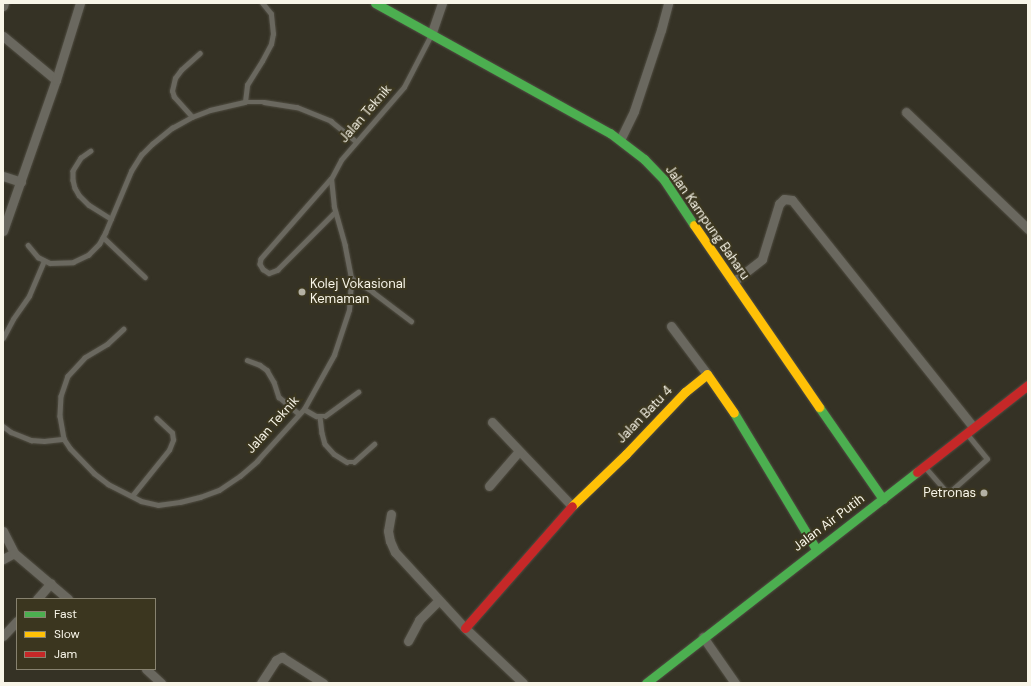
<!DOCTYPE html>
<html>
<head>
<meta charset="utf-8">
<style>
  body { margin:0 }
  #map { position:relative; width:1031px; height:686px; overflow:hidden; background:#353225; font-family:"DM Sans",sans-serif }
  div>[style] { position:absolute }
  .roads { filter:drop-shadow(0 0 1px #504d42) drop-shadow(0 0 1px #504d42) }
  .lane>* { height:4.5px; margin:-2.25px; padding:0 2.25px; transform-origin:2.25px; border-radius:2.25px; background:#6a685f }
  .street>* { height:9px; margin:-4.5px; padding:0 4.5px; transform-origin:4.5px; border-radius:4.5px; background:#6a685f }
  .fast>* { height:9px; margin:-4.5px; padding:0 4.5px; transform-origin:4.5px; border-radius:4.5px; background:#4caf50 }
  .slow>* { height:9px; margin:-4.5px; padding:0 4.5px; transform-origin:4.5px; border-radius:4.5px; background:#ffc107 }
  .jam>* { height:9px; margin:-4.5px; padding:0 4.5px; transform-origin:4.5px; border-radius:4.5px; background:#c62828 }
  .dots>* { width:11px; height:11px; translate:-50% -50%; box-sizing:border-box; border:2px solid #3b361f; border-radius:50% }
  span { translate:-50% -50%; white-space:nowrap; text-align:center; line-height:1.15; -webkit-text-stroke:4px #3b361f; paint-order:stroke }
  .street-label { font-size:13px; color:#f8f5e8 }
  .poi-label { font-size:13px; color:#f8f5e8 }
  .left { translate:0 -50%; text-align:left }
  .right { translate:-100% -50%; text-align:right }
  .frame { position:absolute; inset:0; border:4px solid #f8f5e8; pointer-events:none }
  .legend { position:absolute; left:16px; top:598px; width:140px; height:72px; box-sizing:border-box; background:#3b361f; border:1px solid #87826f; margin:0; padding:5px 7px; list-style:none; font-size:12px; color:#f8f5e8 }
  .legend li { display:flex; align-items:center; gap:8px; height:20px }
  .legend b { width:20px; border:1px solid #87826f }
</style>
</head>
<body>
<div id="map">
  <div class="roads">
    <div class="lane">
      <div style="left:245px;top:102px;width:17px;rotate:-83deg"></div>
      <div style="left:247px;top:85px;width:28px;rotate:-58deg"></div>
      <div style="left:262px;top:61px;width:19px;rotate:-62deg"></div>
      <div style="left:271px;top:44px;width:10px;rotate:-79deg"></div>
      <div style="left:273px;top:34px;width:20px;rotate:-96deg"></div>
      <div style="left:271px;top:14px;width:14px;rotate:-129deg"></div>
      <div style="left:192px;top:117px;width:27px;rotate:-132deg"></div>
      <div style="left:174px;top:97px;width:6px;rotate:-108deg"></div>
      <div style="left:172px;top:91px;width:13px;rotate:-77deg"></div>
      <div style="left:175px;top:78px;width:10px;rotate:-53deg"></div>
      <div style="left:181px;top:70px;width:25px;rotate:-42deg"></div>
      <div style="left:91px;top:151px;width:12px;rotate:145deg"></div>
      <div style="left:81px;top:158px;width:15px;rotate:122deg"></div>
      <div style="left:73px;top:171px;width:9px;rotate:90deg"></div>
      <div style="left:73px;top:180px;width:8px;rotate:76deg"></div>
      <div style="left:75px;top:188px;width:8px;rotate:60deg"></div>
      <div style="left:79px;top:195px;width:14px;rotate:45deg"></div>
      <div style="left:89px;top:205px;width:26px;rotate:32deg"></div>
      <div style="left:331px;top:179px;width:106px;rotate:131.2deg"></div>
      <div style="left:261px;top:259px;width:5px;rotate:101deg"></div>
      <div style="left:260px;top:264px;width:6px;rotate:59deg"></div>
      <div style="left:263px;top:269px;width:7px;rotate:34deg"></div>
      <div style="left:269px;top:273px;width:9px;rotate:-21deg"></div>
      <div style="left:277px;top:270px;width:82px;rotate:-45deg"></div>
      <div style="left:103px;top:237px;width:58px;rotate:43.6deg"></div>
      <div style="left:28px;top:245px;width:16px;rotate:50deg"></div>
      <div style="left:38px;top:257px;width:13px;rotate:27deg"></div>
      <div style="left:50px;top:263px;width:23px;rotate:-2deg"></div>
      <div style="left:73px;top:262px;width:17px;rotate:-25deg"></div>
      <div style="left:88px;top:255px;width:16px;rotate:-45deg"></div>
      <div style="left:99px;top:244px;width:13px;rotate:-61deg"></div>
      <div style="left:105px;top:233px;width:67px;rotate:-67.2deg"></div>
      <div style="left:131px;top:171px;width:19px;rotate:-58deg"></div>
      <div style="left:141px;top:155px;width:16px;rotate:-45deg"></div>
      <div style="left:152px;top:144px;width:26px;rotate:-39deg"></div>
      <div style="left:172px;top:128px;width:23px;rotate:-29deg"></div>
      <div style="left:192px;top:117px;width:19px;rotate:-21deg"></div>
      <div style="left:210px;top:110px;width:36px;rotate:-13deg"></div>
      <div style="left:245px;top:102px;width:19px"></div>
      <div style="left:264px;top:102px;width:33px;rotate:9deg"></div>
      <div style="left:297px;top:107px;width:37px;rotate:22deg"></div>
      <div style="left:331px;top:121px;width:32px;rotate:39deg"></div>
      <div style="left:351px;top:278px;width:26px;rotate:32deg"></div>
      <div style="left:373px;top:292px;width:48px;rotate:37.3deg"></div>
      <div style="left:124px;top:329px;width:22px;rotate:137deg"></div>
      <div style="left:108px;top:344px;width:27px;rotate:149deg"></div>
      <div style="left:85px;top:358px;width:25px;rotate:133deg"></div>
      <div style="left:68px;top:376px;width:21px;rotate:109deg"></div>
      <div style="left:61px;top:396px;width:20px;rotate:93deg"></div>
      <div style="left:60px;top:416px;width:23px;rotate:80deg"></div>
      <div style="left:64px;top:439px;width:11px;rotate:56deg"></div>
      <div style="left:70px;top:448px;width:35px;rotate:46deg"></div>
      <div style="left:94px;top:473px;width:18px;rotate:38deg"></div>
      <div style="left:108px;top:484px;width:37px;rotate:27deg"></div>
      <div style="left:141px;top:501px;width:17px;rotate:13deg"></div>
      <div style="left:158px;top:505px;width:22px;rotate:-8deg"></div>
      <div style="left:180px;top:502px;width:21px;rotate:-14deg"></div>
      <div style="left:200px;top:497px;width:20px;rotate:-20deg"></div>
      <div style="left:219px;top:490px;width:25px;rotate:-34deg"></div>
      <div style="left:240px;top:476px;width:23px;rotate:-41deg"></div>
      <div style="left:257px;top:461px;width:70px;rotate:-47.9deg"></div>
      <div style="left:304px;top:409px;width:62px;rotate:-60.9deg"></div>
      <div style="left:334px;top:355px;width:47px;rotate:-71.6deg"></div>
      <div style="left:349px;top:310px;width:32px;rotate:-86deg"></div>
      <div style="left:351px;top:278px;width:33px;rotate:-101deg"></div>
      <div style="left:345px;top:246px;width:41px;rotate:-105.8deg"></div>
      <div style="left:334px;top:207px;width:28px;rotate:-96deg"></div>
      <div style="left:331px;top:179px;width:21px;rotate:-62deg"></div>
      <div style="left:341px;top:160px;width:96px;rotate:-49.2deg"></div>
      <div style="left:404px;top:87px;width:59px;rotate:-62.6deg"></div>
      <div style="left:3px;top:338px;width:21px;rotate:-62deg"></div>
      <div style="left:13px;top:319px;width:28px;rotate:-55deg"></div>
      <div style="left:29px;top:296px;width:38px;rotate:-67deg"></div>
      <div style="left:247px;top:360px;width:14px;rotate:21deg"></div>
      <div style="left:260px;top:365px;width:9px;rotate:36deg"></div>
      <div style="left:267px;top:370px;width:14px;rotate:60deg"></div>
      <div style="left:274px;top:382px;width:16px;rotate:72deg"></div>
      <div style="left:279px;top:397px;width:26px;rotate:40deg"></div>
      <div style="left:304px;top:409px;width:14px;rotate:30deg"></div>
      <div style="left:316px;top:416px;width:9px"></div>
      <div style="left:325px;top:416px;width:41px;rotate:-36deg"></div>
      <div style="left:320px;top:417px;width:16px;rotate:83deg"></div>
      <div style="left:322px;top:433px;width:11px;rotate:75deg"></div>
      <div style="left:325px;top:444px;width:13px;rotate:48deg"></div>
      <div style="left:334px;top:454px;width:15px;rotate:32deg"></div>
      <div style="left:347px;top:462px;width:7px"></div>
      <div style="left:354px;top:462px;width:27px;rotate:-42deg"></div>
      <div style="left:3px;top:426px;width:10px;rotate:37deg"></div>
      <div style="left:11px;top:432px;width:22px;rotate:22deg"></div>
      <div style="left:31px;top:440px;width:13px;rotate:4deg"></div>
      <div style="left:44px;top:441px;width:20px;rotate:-6deg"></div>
      <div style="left:926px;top:468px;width:30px;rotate:49deg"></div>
      <div style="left:946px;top:491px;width:5px"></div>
      <div style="left:951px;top:491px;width:48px;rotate:-41.6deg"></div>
      <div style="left:987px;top:459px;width:32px;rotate:-129deg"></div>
      <div style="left:132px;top:496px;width:59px;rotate:-51.2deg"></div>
      <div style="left:169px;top:450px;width:11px;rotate:-68deg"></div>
      <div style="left:173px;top:440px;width:7px;rotate:-98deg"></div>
      <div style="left:172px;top:433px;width:21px;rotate:-137deg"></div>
    </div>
    <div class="street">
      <div style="left:3px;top:6px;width:3px;rotate:-72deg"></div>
      <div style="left:431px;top:35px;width:34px;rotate:-71deg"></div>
      <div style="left:3px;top:36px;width:69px;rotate:39.7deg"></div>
      <div style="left:906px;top:112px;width:169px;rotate:43.8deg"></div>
      <div style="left:620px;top:140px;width:32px;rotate:-64deg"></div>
      <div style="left:634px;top:111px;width:85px;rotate:-71.6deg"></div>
      <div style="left:661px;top:30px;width:28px;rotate:-75deg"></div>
      <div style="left:3px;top:176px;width:19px;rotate:18deg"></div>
      <div style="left:3px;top:231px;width:160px;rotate:-70.7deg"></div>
      <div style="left:56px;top:80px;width:81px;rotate:-72.7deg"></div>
      <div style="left:733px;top:282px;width:37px;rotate:-38deg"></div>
      <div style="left:762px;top:259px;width:58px;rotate:-72.8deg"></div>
      <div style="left:779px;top:204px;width:7px;rotate:-45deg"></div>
      <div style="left:784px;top:199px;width:8px;rotate:7deg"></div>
      <div style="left:792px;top:200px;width:290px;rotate:51.4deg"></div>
      <div style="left:671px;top:326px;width:60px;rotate:53.1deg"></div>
      <div style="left:492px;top:422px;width:116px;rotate:46.4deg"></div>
      <div style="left:489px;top:486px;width:46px;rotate:-49.4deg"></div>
      <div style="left:391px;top:514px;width:17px;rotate:100deg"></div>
      <div style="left:388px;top:531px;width:10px;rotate:79deg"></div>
      <div style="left:390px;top:541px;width:12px;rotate:66deg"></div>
      <div style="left:395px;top:552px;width:103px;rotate:47.4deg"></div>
      <div style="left:465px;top:628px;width:80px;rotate:43.5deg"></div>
      <div style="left:3px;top:531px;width:25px;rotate:63deg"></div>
      <div style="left:14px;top:553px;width:13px;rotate:151deg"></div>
      <div style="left:14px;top:553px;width:71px;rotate:40.4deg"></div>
      <div style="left:37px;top:599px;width:21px;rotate:-49deg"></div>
      <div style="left:3px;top:636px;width:21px;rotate:-47deg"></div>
      <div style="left:703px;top:637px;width:56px;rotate:55.2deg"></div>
      <div style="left:408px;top:641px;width:24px;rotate:-62deg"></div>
      <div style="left:419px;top:620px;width:28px;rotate:-45deg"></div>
      <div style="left:146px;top:669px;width:21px;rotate:43deg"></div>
      <div style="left:261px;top:683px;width:27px;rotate:-57deg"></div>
      <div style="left:276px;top:660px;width:7px;rotate:-27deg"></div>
      <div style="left:282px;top:657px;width:49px;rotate:32.4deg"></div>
    </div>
    <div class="fast">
      <div style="left:375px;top:3px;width:269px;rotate:29deg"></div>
      <div style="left:610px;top:133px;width:43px;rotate:37.4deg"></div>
      <div style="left:644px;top:159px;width:29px;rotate:46deg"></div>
      <div style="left:664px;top:180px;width:54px;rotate:56.3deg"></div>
      <div style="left:819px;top:407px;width:112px;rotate:55.2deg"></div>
      <div style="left:734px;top:413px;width:159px;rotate:58.9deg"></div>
      <div style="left:646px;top:683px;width:343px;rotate:-37.9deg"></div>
    </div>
    <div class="slow">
      <div style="left:694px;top:225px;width:221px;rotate:55.5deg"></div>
      <div style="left:572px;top:506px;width:75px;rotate:-43.9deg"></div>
      <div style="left:626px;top:454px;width:86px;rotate:-46.4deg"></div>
      <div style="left:685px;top:392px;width:28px;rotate:-39deg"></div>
      <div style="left:707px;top:374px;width:47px;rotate:55.3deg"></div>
    </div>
    <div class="jam">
      <div style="left:917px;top:472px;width:141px;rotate:-38.1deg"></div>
      <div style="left:465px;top:628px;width:162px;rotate:-48.7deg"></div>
    </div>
  </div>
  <div class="dots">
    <div style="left:302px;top:292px;background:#b4b1a4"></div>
    <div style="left:984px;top:493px;background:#b4b1a4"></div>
  </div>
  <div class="street-label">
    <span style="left:366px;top:114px;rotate:-49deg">Jalan Teknik</span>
    <span style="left:707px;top:223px;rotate:55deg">Jalan Kampung Baharu</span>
    <span style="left:645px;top:415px;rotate:-46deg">Jalan Batu 4</span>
    <span style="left:273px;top:425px;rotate:-48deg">Jalan Teknik</span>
    <span style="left:829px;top:523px;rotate:-37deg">Jalan Air Putih</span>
  </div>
  <div class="poi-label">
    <span class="left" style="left:310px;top:292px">Kolej Vokasional<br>Kemaman</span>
    <span class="right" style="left:976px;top:493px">Petronas</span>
  </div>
  <div class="frame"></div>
  <ul class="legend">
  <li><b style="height:5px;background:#4caf50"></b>Fast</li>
  <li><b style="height:5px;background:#ffc107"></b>Slow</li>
  <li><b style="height:5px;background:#c62828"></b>Jam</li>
  </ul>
</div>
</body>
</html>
